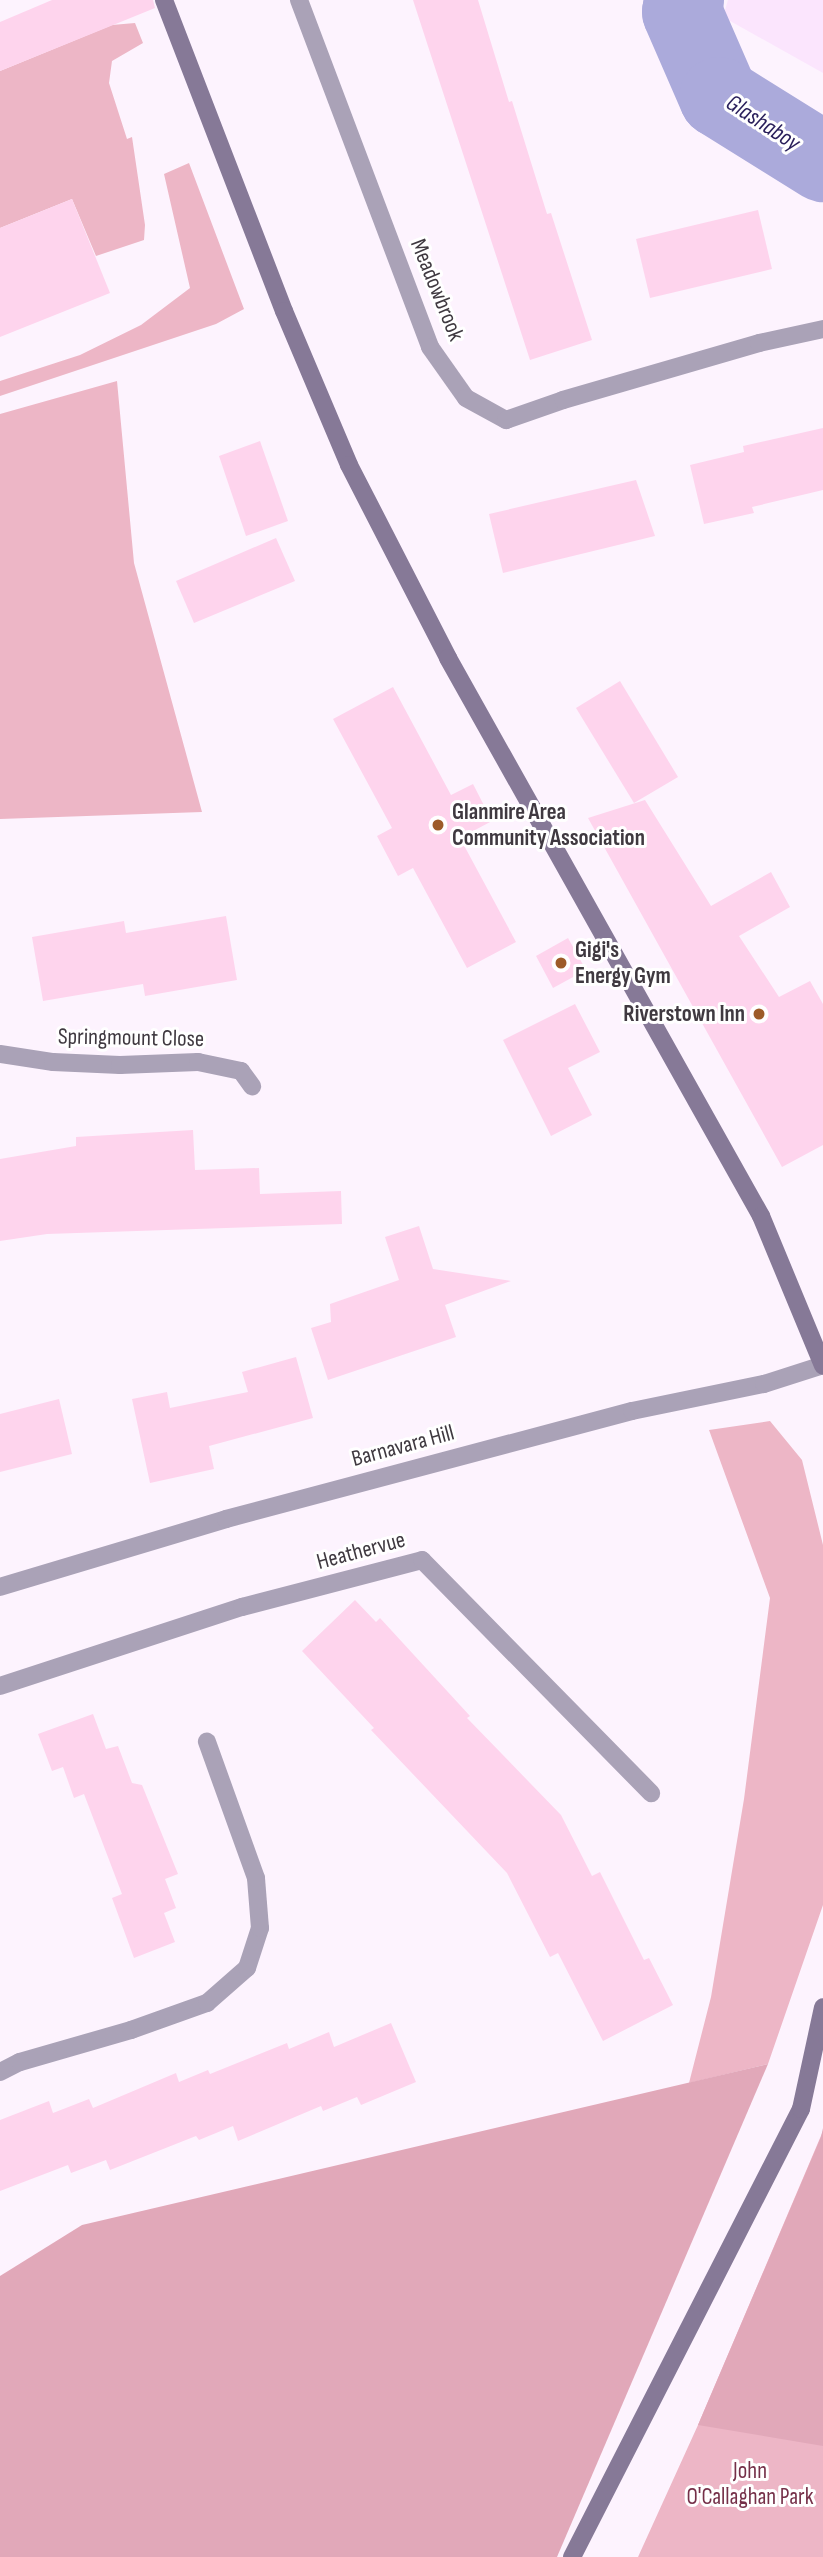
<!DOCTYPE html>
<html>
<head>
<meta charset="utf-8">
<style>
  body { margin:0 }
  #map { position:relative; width:823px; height:2557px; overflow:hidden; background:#fdf3fe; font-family:"Sofia Sans Condensed",sans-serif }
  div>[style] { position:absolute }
  .built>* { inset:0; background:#fbe5fd }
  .green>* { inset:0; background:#edb6c6 }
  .forest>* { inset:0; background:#e1a8b9 }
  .river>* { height:80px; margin:-40px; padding:0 40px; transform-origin:40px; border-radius:40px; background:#abaadb }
  .building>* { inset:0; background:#fed4ed }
  .minor>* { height:18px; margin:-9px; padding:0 9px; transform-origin:9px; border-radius:9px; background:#aaa2b7 }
  .tertiary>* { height:18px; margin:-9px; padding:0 9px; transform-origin:9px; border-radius:9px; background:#aaa2b7 }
  .secondary>* { height:18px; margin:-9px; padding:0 9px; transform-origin:9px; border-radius:9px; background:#867997 }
  .dots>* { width:19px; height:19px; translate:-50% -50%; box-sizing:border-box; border:4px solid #fff; border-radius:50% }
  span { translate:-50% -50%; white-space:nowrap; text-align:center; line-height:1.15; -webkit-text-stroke:6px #fff; paint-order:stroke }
  .street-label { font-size:23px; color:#3f3940 }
  .poi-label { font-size:23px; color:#3f3940; font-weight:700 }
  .left { translate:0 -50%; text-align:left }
  .right { translate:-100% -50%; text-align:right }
  .park-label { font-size:23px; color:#753049 }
  .water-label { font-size:24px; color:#2b215c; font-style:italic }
</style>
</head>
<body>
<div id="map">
  <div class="built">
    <div style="clip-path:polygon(728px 0,823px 0,823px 73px,723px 17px)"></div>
  </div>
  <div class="green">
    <div style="clip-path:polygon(135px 23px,143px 43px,112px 61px,109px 83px,127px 139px,132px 137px,145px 225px,144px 240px,96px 256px,72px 199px,0 228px,0 71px,112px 25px)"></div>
    <div style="clip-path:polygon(189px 163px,244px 309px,216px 324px,0 396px,0 381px,80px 355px,141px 325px,190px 288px,164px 174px)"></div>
    <div style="clip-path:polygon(117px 381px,134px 563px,202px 812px,0 819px,0 414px)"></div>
    <div style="clip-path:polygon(770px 1421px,802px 1460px,823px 1545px,823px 1905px,768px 2064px,689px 2083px,711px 1997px,744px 1799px,770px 1598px,709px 1430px)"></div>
    <div style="clip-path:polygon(823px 2131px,823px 2557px,638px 2557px,698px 2425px)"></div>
  </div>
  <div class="forest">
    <div style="clip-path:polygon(768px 2064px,557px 2557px,0 2557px,0 2276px,82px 2225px)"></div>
    <div style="clip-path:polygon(823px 2128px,823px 2446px,698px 2425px,821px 2137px)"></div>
  </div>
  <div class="river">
    <div style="left:684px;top:0;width:12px;rotate:99deg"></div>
    <div style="left:682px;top:12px;width:93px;rotate:66.5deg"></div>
    <div style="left:719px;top:97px;width:123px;rotate:32deg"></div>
  </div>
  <div class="building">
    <div style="clip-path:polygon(52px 0,153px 0,155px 8px,0 71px,0 22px)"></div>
    <div style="clip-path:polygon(413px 0,478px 0,509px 102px,512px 101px,547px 214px,551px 213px,592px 340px,530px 360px)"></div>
    <div style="clip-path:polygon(72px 199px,110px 293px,0 337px,0 228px)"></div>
    <div style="clip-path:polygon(758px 210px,772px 269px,650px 298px,636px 239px)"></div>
    <div style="clip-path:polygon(823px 428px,823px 490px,752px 507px,754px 513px,704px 524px,690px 465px,744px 452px,743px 446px)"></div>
    <div style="clip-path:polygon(260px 441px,288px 521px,246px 536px,219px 456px)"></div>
    <div style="clip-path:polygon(636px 480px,655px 536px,503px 573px,489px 514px)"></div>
    <div style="clip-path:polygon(276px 538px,295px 581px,194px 623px,176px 581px)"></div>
    <div style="clip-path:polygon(620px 681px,678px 777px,634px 803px,576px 708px)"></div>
    <div style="clip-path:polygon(393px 687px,451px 795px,473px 784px,492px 821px,460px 838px,516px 942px,467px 968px,413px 868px,398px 876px,377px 836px,392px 828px,333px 719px)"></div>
    <div style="clip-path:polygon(645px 800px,711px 906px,771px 872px,790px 907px,739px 936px,779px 997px,810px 981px,823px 1004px,823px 1145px,782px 1167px,588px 818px)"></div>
    <div style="clip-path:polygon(226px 916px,237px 980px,145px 996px,143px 984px,43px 1001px,32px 937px,124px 921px,126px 933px)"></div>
    <div style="clip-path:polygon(568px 938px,586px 970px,553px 988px,536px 956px)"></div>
    <div style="clip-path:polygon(575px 1004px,600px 1052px,568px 1068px,592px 1115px,551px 1136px,503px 1040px)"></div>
    <div style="clip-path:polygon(193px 1130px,195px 1170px,259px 1168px,260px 1194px,341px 1191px,342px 1224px,47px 1234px,0 1241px,0 1159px,76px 1146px,76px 1137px)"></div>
    <div style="clip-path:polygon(419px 1226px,433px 1269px,511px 1281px,445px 1305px,456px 1337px,328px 1380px,311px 1328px,331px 1322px,330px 1304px,399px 1280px,385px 1237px)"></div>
    <div style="clip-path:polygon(296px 1357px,313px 1418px,209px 1446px,214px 1469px,150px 1483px,132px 1399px,167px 1392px,170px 1408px,248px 1392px,242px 1372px)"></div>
    <div style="clip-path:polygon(59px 1399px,72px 1454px,0 1472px,0 1414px)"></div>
    <div style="clip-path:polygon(355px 1600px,376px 1622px,380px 1618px,470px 1716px,467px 1718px,561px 1815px,592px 1876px,600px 1872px,644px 1960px,649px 1958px,673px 2005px,603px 2041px,558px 1953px,550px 1957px,507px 1873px,371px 1730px,374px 1728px,302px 1651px)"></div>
    <div style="clip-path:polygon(93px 1714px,106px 1749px,118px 1746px,132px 1783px,142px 1785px,178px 1874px,165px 1879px,176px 1908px,164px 1913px,175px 1942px,134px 1958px,112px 1898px,122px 1894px,84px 1794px,74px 1798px,63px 1767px,52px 1771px,38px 1734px)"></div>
    <div style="clip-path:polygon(391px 2023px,416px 2082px,361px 2105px,357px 2097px,323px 2111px,321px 2106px,238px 2141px,233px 2126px,199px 2140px,196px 2136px,110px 2170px,106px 2160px,71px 2173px,68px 2165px,0 2191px,0 2120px,49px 2101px,53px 2113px,89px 2099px,93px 2108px,176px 2073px,179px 2082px,208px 2070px,210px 2074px,287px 2043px,289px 2049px,329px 2032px,334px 2047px)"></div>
  </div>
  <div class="minor">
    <div style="left:299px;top:0;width:371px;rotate:69.3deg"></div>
    <div style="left:430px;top:347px;width:62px;rotate:54.8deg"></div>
    <div style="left:466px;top:398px;width:46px;rotate:28.8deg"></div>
    <div style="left:506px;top:420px;width:60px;rotate:-19.3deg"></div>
    <div style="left:563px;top:400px;width:204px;rotate:-16.2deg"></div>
    <div style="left:759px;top:343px;width:66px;rotate:-12.3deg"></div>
    <div style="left:0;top:1054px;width:54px;rotate:8.6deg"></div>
    <div style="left:53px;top:1062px;width:67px;rotate:2.6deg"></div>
    <div style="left:120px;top:1065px;width:78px;rotate:-2.2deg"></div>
    <div style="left:198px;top:1062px;width:44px;rotate:11.8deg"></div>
    <div style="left:241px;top:1071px;width:19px;rotate:54deg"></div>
    <div style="left:0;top:1686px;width:255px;rotate:-18.1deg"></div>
    <div style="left:242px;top:1607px;width:186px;rotate:-14.6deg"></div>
    <div style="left:422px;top:1560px;width:327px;rotate:45.5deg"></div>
    <div style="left:0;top:2072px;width:22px;rotate:-27deg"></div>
    <div style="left:20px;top:2062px;width:116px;rotate:-16.1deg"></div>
    <div style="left:131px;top:2030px;width:81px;rotate:-19.6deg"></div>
    <div style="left:207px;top:2003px;width:53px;rotate:-41.2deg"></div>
    <div style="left:247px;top:1968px;width:42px;rotate:-72deg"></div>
    <div style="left:260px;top:1928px;width:50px;rotate:-94.6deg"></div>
    <div style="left:256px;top:1878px;width:145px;rotate:-109.8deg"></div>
  </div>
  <div class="tertiary">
    <div style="left:0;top:1587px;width:236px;rotate:-16.7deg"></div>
    <div style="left:226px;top:1519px;width:420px;rotate:-14.9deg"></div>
    <div style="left:632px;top:1411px;width:135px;rotate:-11.6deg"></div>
    <div style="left:764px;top:1384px;width:62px;rotate:-17.9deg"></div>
  </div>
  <div class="secondary">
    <div style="left:164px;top:0;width:333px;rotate:68.9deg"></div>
    <div style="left:284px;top:311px;width:167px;rotate:67.1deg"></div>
    <div style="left:349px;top:465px;width:217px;rotate:62.8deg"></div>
    <div style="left:448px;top:658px;width:640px;rotate:60.71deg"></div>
    <div style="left:761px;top:1216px;width:162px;rotate:67.5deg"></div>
    <div style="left:572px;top:2557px;width:503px;rotate:-62.93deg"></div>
    <div style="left:801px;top:2109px;width:104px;rotate:-77.8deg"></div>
  </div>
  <div class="dots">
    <div style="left:438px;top:825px;background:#9d5b28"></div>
    <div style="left:561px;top:963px;background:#9d5b28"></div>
    <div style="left:759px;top:1014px;background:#9d5b28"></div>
  </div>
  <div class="street-label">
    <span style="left:437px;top:290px;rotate:68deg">Meadowbrook</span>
    <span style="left:131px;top:1038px;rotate:1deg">Springmount Close</span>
    <span style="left:403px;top:1446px;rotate:-15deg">Barnavara Hill</span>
    <span style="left:361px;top:1551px;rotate:-15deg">Heathervue</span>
  </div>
  <div class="poi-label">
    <span class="left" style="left:452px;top:825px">Glanmire Area<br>Community Association</span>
    <span class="left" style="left:575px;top:963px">Gigi's<br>Energy Gym</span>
    <span class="right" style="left:745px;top:1014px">Riverstown Inn</span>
  </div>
  <div class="park-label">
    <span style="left:750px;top:2484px">John<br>O'Callaghan Park</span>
  </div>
  <div class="water-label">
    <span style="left:763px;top:123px;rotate:33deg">Glashaboy</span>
  </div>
</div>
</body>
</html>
